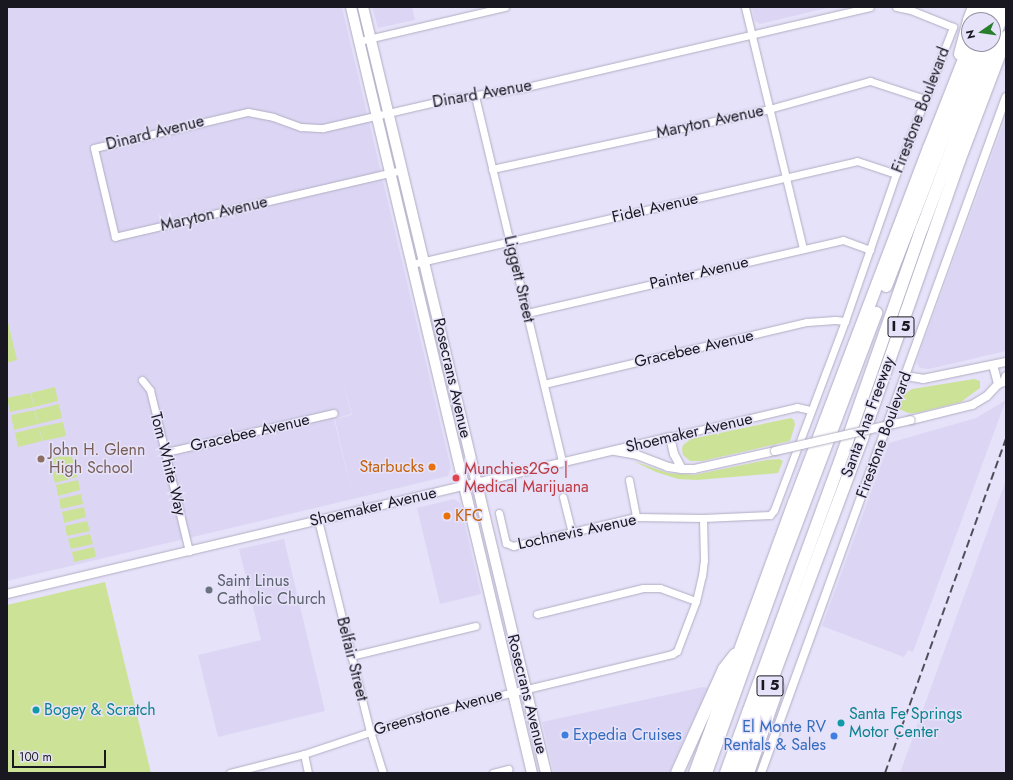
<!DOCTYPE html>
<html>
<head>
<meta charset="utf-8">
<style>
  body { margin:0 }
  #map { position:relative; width:1013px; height:780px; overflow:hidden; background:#e6e2f9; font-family:Jost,sans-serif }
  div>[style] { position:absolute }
  .built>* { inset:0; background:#dcd6f4 }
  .green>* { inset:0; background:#cce397 }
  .roads { filter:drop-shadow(0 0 1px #b1adc3) drop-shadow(0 0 1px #b1adc3) }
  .minor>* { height:7px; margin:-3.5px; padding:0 3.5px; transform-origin:3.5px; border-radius:3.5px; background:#fff }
  .tertiary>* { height:8px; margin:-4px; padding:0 4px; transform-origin:4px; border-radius:4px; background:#fff }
  .primary>* { height:10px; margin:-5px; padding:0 5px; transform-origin:5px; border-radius:5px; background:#fff }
  .motorway>* { height:12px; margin:-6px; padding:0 6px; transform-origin:6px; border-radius:6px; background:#fff }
  .rail>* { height:2px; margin-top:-1px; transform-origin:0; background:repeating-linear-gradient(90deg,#504d59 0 8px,transparent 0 12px) }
  .bridges { filter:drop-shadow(0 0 1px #b1adc3) drop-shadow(0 0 1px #b1adc3) }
  .tertiary-bridge>* { height:8px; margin:-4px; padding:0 4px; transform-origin:4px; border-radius:4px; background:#fff }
  .dots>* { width:11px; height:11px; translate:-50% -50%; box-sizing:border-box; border:2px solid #e6e2f9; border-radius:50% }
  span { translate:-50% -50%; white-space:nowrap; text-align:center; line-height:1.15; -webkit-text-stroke:3px #e6e2f9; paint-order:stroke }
  .shield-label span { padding:1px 3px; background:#e6e2f9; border:1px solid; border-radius:3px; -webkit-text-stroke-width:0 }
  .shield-label { font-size:15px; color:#19171f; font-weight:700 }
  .street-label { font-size:16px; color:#19171f }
  .education-label { font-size:16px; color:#785e54 }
  .left { translate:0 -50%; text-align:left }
  .food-label { font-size:16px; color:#c56008 }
  .right { translate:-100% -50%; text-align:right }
  .health-label { font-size:16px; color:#be3a42 }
  .worship-label { font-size:16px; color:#5b616d }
  .culture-label { font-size:16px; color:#0d838f }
  .shop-label { font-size:16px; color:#366cbe }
  .frame { position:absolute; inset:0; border:8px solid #19171f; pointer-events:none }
  .north { position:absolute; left:961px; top:12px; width:40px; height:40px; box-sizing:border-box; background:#e6e2f9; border:1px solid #9491a2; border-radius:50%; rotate:257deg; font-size:11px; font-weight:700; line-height:16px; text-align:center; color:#19171f }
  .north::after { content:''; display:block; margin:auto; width:14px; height:18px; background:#287e2c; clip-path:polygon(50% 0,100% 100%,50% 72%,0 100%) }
  .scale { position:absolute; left:12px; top:750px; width:94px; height:18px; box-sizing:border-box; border:2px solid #19171f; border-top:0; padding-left:5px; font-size:12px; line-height:14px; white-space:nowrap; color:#19171f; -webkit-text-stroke:3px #e6e2f9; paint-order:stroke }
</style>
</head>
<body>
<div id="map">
  <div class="built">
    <div style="clip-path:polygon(7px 7px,342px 7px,451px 468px,448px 476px,353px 499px,335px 419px,352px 415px,342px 377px,351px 414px,334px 419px,353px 499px,7px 581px)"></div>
    <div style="clip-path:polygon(372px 7px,412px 7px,415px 20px,378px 28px)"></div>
    <div style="clip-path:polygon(752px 7px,831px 7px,760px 24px,755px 21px)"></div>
    <div style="clip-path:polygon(1006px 117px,1006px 351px,929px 369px,920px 368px,917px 363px,919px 355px)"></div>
    <div style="clip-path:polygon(1006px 400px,913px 652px,908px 650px,904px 657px,822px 626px,889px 443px,976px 418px)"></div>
    <div style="clip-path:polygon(1006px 480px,1006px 773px,900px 773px)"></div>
    <div style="clip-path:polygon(454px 499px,460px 503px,481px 594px,440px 604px,417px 508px)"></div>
    <div style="clip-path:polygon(284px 539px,325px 711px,218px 737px,198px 655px,261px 640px,239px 549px)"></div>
    <div style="clip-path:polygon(703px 687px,708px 688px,669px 773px,554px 773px,542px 722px)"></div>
  </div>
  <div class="green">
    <div style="clip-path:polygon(7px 318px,17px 360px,7px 363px)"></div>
    <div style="clip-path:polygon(974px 379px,980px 381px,980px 388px,961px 402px,916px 413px,908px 413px,899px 409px,905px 394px,912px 389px)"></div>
    <div style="clip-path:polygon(55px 387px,58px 401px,34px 407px,31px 393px)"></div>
    <div style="clip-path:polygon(30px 393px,34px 407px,10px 412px,7px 398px)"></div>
    <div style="clip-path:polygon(59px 404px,62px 418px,38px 424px,35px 410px)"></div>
    <div style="clip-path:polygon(34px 410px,38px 424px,14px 430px,11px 415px)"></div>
    <div style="clip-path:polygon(791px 418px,794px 420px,795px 425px,790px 441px,702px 461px,690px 461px,683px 455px,682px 449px,683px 445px,691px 439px)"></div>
    <div style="clip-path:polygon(63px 422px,66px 436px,43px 441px,39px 427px)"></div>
    <div style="clip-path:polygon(39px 427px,42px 441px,18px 447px,15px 433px)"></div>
    <div style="clip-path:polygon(71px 454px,74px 464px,52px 469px,49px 459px)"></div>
    <div style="clip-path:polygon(779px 459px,783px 461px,778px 473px,697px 480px,678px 479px,656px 472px,633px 461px,668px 473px,694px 475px,767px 460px)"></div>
    <div style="clip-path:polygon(75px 467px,77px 477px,55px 483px,52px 472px)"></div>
    <div style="clip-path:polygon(78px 480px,80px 490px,58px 496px,56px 485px)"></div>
    <div style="clip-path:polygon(81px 494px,83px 504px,61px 509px,59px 499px)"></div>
    <div style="clip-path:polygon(84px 507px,86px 517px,64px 523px,62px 512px)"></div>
    <div style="clip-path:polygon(87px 521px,90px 531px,67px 536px,65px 526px)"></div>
    <div style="clip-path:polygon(90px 534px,93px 544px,71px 549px,68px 539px)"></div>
    <div style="clip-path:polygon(94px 547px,96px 557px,74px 562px,72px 552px)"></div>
    <div style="clip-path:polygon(105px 582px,151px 773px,7px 773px,7px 605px)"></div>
  </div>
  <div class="roads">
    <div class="minor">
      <div style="left:745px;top:7px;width:249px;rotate:76.5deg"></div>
      <div style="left:359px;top:41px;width:150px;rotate:-13.1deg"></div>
      <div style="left:475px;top:96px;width:376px;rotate:76.6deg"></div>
      <div style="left:492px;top:169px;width:283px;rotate:-12.2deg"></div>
      <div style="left:769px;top:109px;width:105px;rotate:-15.5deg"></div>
      <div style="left:870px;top:81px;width:58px;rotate:18.1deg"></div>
      <div style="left:402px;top:170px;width:295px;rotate:166.9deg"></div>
      <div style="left:115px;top:237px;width:91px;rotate:-103.3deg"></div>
      <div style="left:94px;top:148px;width:158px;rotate:-13.2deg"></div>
      <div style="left:248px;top:112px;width:25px;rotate:11deg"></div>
      <div style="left:273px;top:117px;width:30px;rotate:20deg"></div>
      <div style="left:301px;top:127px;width:22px;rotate:3deg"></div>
      <div style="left:323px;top:128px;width:124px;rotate:-13deg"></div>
      <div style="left:444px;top:100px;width:79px;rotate:-8.7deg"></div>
      <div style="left:522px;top:88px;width:357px;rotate:-13.1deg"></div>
      <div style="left:412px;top:264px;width:457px;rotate:-13deg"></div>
      <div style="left:857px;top:161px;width:41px;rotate:18.4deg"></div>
      <div style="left:527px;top:313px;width:324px;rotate:-13deg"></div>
      <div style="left:843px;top:240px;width:29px;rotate:20deg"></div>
      <div style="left:142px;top:380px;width:13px;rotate:51deg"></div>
      <div style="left:150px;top:390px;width:166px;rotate:76.4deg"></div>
      <div style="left:544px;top:384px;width:270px;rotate:-13.3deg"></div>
      <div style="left:807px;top:322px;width:28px;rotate:-4deg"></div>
      <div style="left:835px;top:320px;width:10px;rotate:6deg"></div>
      <div style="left:670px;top:437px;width:130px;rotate:-13.3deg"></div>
      <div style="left:797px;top:407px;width:13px;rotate:13deg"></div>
      <div style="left:166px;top:452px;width:172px;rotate:-13.1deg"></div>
      <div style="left:629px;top:480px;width:38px;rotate:79deg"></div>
      <div style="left:563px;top:497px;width:37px;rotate:76deg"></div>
      <div style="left:499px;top:513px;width:31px;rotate:77deg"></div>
      <div style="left:506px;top:543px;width:8px;rotate:23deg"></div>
      <div style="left:513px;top:546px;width:126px;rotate:-13.3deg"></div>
      <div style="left:636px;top:517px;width:67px;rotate:0.9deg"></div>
      <div style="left:703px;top:518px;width:67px;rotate:-2.6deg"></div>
      <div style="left:770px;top:515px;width:6px;rotate:-51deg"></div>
      <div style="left:774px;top:510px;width:202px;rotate:-69.4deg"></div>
      <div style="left:845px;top:321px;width:156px;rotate:-70.9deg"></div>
      <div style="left:896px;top:174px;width:158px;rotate:-68.8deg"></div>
      <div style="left:953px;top:27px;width:45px;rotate:-158deg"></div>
      <div style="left:911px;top:10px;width:15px;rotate:-169deg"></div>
      <div style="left:318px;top:520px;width:217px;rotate:76.2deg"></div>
      <div style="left:370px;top:731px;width:44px;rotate:72.8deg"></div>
      <div style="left:537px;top:614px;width:109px;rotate:-13.8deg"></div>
      <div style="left:643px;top:588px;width:17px"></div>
      <div style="left:660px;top:588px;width:38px;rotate:20deg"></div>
      <div style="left:351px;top:656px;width:128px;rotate:-13.6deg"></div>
      <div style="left:304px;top:754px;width:19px;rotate:78deg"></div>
      <div style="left:230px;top:773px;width:76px;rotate:-14.4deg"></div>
      <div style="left:304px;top:754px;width:130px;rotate:-18.4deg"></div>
      <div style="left:427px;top:713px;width:252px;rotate:-13.5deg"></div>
      <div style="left:672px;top:654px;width:6px;rotate:-31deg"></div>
      <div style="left:677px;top:651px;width:53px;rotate:-69.2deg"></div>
      <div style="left:696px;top:601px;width:26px;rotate:-77deg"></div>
      <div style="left:702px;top:576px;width:16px;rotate:-83deg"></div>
      <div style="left:704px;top:560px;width:42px;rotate:-91.4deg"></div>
      <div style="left:493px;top:773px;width:16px;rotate:-15deg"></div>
    </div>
    <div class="tertiary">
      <div style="left:993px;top:365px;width:20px;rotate:75deg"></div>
      <div style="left:905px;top:376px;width:18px;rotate:9deg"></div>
      <div style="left:923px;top:379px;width:85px;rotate:-11.6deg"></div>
      <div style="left:911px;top:420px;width:63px;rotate:-13.8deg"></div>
      <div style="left:972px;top:405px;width:17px;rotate:-31deg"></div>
      <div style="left:987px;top:396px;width:16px;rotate:-47deg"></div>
      <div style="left:998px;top:384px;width:6px;rotate:-18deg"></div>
      <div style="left:1004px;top:382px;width:6px;rotate:-72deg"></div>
      <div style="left:615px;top:451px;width:22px;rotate:10deg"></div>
      <div style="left:637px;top:455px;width:33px;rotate:21deg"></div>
      <div style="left:668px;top:467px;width:14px;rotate:8deg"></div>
      <div style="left:682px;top:469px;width:12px"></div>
      <div style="left:694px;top:469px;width:83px;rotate:-12.5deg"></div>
      <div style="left:7px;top:594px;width:681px;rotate:-13.32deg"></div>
      <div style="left:670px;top:437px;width:17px;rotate:77deg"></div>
      <div style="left:674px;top:454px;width:17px;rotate:62deg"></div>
      <div style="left:761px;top:773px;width:719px;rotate:-70.08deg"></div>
    </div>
    <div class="primary">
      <div style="left:351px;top:7px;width:787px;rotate:76.71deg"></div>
      <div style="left:363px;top:7px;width:788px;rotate:76.56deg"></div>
    </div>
    <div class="motorway">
      <div style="left:969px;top:20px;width:14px;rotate:-69deg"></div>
      <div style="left:980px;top:20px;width:14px;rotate:-65deg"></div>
      <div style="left:989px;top:20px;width:14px;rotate:-65deg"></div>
      <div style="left:993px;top:39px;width:35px;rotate:-68deg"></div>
      <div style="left:960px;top:54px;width:34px;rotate:-75deg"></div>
      <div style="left:886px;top:286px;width:260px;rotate:-68.8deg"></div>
      <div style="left:677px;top:773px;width:114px;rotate:-65.7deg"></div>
      <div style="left:724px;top:669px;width:18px;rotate:-52deg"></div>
      <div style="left:695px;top:773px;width:288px;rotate:-69.9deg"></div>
      <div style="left:794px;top:503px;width:380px;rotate:-69.2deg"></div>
      <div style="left:929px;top:148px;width:112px;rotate:-68.5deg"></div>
      <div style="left:706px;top:773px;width:216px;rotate:-70.2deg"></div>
      <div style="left:779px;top:570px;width:275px;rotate:-69.3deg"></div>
      <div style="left:726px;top:773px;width:341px;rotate:-69.9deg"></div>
      <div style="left:843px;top:453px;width:238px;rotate:-70.7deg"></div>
      <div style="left:922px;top:228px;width:197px;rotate:-69.4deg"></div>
      <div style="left:737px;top:773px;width:358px;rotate:-69.5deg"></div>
      <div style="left:862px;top:438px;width:293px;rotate:-70.7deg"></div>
      <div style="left:959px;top:161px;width:133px;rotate:-69.2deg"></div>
      <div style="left:748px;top:773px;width:91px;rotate:-70.8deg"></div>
    </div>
  </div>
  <div class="rail">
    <div style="left:885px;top:773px;width:355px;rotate:-70.1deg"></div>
  </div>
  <div class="bridges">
    <div class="tertiary-bridge">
      <div style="left:775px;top:451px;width:139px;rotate:-12.8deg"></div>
    </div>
  </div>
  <div class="dots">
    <div style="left:41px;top:459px;background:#8d6e63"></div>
    <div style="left:432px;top:467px;background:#e8710a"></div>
    <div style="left:456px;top:478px;background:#e0444e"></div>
    <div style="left:447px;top:516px;background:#e8710a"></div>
    <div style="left:209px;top:590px;background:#6b7280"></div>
    <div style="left:36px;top:710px;background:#0f9aa8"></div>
    <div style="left:841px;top:723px;background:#0f9aa8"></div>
    <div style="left:565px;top:735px;background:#3f7fe0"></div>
    <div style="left:834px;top:736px;background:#3f7fe0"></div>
  </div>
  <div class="shield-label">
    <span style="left:901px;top:327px">I 5</span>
    <span style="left:770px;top:686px">I 5</span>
  </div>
  <div class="street-label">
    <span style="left:482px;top:94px;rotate:-10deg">Dinard Avenue</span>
    <span style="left:921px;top:110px;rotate:-69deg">Firestone Boulevard</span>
    <span style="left:710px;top:122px;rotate:-12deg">Maryton Avenue</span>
    <span style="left:155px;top:133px;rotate:-14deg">Dinard Avenue</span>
    <span style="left:655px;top:208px;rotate:-13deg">Fidel Avenue</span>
    <span style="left:214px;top:214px;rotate:-13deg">Maryton Avenue</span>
    <span style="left:699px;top:273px;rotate:-13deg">Painter Avenue</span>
    <span style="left:519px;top:279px;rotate:77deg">Liggett Street</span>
    <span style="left:694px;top:349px;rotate:-13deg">Gracebee Avenue</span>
    <span style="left:452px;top:378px;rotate:77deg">Rosecrans Avenue</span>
    <span style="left:868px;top:417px;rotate:-70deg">Santa Ana Freeway</span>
    <span style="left:250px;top:433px;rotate:-13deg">Gracebee Avenue</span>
    <span style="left:689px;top:433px;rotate:-13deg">Shoemaker Avenue</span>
    <span style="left:884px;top:435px;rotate:-70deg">Firestone Boulevard</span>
    <span style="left:168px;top:464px;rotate:76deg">Tom White Way</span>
    <span style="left:373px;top:507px;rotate:-13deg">Shoemaker Avenue</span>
    <span style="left:577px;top:532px;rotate:-12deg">Lochnevis Avenue</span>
    <span style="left:352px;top:659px;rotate:76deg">Belfair Street</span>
    <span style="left:527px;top:694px;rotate:76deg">Rosecrans Avenue</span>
    <span style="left:438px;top:712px;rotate:-16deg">Greenstone Avenue</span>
  </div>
  <div class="education-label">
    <span class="left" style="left:49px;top:459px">John H. Glenn<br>High School</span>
  </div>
  <div class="food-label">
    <span class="right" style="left:424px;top:467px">Starbucks</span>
    <span class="left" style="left:455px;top:516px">KFC</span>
  </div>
  <div class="health-label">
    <span class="left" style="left:464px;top:478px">Munchies2Go |<br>Medical Marijuana</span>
  </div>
  <div class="worship-label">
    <span class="left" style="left:217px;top:590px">Saint Linus<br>Catholic Church</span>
  </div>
  <div class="culture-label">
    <span class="left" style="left:44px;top:710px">Bogey &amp; Scratch</span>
    <span class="left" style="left:849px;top:723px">Santa Fe Springs<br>Motor Center</span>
  </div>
  <div class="shop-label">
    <span class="right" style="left:826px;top:736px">El Monte RV<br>Rentals &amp; Sales</span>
    <span class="left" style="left:573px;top:735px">Expedia Cruises</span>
  </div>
  <div class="frame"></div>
  <div class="north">N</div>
  <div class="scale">100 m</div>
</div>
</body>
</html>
